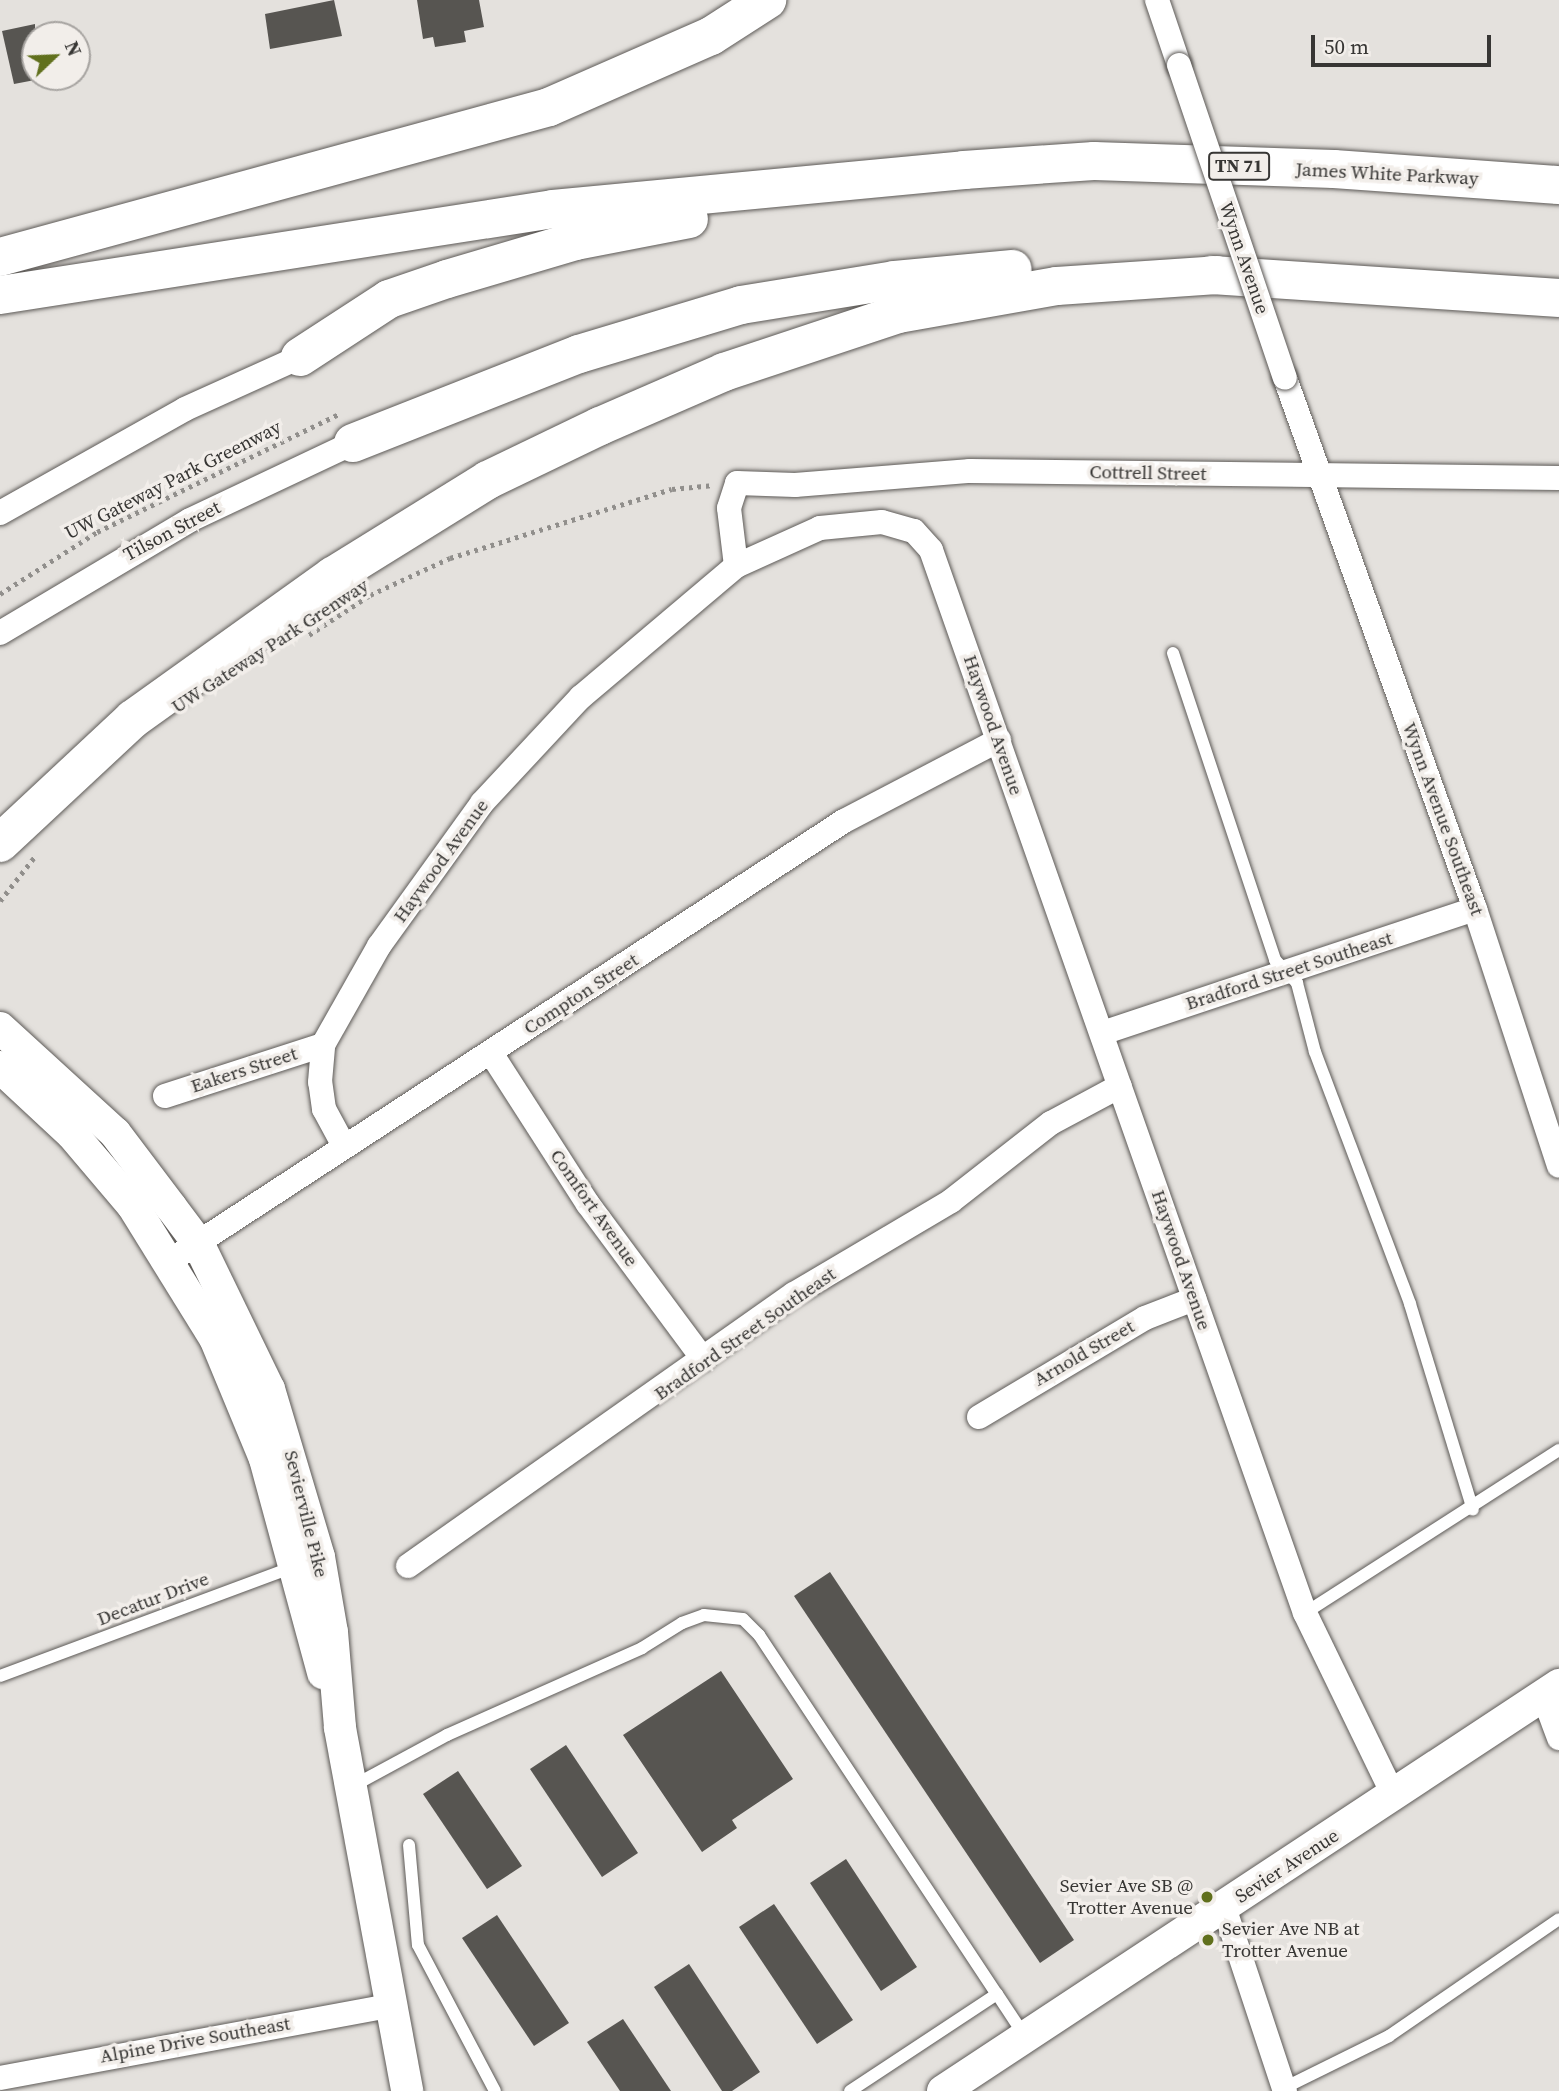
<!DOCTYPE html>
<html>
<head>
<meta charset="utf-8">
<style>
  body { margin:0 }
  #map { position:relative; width:1559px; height:2091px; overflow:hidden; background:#e4e1dd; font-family:"Source Serif 4",serif }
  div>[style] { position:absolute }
  .building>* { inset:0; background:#575551 }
  .path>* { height:4.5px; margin-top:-2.25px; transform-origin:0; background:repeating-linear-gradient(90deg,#918f8c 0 3.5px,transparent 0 8.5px) }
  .roads { filter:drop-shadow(0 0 2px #5d5a57) drop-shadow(0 0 2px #5d5a57) }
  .service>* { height:12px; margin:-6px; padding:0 6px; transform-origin:6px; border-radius:6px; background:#fff }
  .minor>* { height:24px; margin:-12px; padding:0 12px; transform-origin:12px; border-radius:12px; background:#fff }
  .tertiary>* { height:32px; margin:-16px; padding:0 16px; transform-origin:16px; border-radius:16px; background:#fff }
  .motorway>* { height:38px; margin:-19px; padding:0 19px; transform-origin:19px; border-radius:19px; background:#fff }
  .bridges { filter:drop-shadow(0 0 2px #5d5a57) drop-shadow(0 0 2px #5d5a57) }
  .minor-bridge>* { height:24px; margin:-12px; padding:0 12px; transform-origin:12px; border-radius:12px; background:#fff }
  .dots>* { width:19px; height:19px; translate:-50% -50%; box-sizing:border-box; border:4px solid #f2eeea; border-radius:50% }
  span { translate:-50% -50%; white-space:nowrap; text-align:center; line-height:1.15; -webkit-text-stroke:7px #f2eeea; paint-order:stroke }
  .shield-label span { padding:2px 5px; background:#f2eeea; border:2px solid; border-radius:5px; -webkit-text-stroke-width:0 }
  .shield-label { font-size:18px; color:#373634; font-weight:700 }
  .street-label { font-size:19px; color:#373634 }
  .poi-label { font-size:19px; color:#373634 }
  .right { translate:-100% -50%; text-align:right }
  .left { translate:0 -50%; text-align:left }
  .north { position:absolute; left:21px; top:21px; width:70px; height:70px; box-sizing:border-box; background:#f2eeea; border:2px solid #a7a4a1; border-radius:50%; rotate:67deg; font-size:19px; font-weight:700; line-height:28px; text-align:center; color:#373634 }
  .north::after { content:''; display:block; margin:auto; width:24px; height:32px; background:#61701d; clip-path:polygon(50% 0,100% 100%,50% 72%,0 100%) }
  .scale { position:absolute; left:1311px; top:35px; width:180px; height:32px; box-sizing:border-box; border:4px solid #373634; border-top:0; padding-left:9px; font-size:21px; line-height:24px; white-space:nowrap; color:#373634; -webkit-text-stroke:5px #f2eeea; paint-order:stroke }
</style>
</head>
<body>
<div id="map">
  <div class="building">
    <div style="clip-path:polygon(334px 0,342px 36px,270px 49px,265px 14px)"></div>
    <div style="clip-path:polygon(417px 0,479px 0,484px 27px,464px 31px,466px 42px,435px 47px,433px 37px,423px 39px)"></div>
    <div style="clip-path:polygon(35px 24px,35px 80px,14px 84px,2px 31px)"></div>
    <div style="clip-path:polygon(830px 1572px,1074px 1940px,1040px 1963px,794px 1596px)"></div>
    <div style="clip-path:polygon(721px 1671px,793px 1779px,732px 1820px,737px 1828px,702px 1852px,623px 1735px)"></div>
    <div style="clip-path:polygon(566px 1745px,638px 1853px,602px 1877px,530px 1769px)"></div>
    <div style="clip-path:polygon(458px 1771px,522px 1866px,487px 1889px,423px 1794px)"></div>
    <div style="clip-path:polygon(846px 1859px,917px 1967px,881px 1991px,810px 1883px)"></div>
    <div style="clip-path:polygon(774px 1904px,853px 2020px,817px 2044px,739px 1927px)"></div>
    <div style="clip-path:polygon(497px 1915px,569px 2023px,534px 2046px,462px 1938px)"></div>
    <div style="clip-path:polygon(689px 1964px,760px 2072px,732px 2091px,722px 2091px,654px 1987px)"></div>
    <div style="clip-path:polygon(623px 2019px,671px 2091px,620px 2091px,587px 2042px)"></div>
  </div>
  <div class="path">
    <div style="left:0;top:594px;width:115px;rotate:-32.6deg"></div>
    <div style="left:97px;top:532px;width:269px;rotate:-26deg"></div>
    <div style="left:309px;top:635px;width:73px;rotate:-33.3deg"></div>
    <div style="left:370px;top:595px;width:88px;rotate:-24.8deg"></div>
    <div style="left:450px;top:558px;width:232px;rotate:-17.3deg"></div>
    <div style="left:672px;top:489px;width:42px;rotate:-5.4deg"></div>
    <div style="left:0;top:901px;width:58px;rotate:-52deg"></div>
  </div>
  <div class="roads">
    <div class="service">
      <div style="left:1173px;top:653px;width:324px;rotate:71.6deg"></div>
      <div style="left:1275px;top:960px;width:32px;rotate:46deg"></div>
      <div style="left:1297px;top:983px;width:71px;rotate:75.4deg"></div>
      <div style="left:1315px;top:1052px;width:269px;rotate:69.3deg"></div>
      <div style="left:1410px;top:1304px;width:215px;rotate:73deg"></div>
      <div style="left:1305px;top:1613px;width:302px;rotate:-32.7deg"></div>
      <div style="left:0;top:1676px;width:315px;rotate:-20.4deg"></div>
      <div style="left:351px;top:1787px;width:109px;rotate:-28.4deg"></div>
      <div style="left:447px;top:1735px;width:214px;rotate:-24deg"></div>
      <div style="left:642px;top:1648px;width:47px;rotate:-32deg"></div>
      <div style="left:682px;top:1623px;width:23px;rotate:-20deg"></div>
      <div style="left:704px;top:1615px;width:39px;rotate:6deg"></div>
      <div style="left:743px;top:1619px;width:23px;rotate:45deg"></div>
      <div style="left:759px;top:1635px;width:431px;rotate:56.5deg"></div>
      <div style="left:997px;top:1994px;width:176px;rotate:146.6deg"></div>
      <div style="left:409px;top:1845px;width:100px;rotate:84.9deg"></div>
      <div style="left:418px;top:1945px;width:165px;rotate:62.2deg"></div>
      <div style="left:997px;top:1994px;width:49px;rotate:56.6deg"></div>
      <div style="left:1284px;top:2088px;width:117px;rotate:-26.3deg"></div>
      <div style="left:1389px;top:2036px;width:206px;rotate:-34.5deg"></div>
    </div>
    <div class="minor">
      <div style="left:1157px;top:0;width:69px;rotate:71.3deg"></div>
      <div style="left:1285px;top:378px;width:564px;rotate:70.31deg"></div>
      <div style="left:1475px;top:909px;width:270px;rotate:71.9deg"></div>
      <div style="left:0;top:513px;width:212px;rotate:-29.3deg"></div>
      <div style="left:185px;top:409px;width:126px;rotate:-24.3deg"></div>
      <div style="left:736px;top:566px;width:58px;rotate:-96.9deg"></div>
      <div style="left:729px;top:508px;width:26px;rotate:-72deg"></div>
      <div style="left:737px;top:483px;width:58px;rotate:2deg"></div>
      <div style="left:795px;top:485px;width:176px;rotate:-4.6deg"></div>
      <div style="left:970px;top:471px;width:589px;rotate:0.68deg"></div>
      <div style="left:0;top:633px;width:221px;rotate:-30.7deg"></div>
      <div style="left:190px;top:520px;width:180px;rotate:-25.3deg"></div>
      <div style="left:1102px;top:1033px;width:393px;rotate:-18.4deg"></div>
      <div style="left:491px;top:1053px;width:179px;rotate:57.3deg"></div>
      <div style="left:588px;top:1204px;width:193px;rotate:53.4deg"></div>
      <div style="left:165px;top:1096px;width:166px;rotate:-17.9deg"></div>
      <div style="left:344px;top:1146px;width:42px;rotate:-118.4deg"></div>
      <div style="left:324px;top:1109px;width:27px;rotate:-98deg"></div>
      <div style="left:320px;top:1082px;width:37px;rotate:-85deg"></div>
      <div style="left:323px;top:1045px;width:114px;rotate:-60.5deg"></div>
      <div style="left:379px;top:946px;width:176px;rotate:-54.2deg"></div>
      <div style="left:482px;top:803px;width:145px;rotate:-47deg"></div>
      <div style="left:581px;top:697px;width:203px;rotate:-40.2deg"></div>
      <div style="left:736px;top:566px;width:92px;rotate:-24.3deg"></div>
      <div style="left:820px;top:528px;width:62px;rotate:-5.5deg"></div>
      <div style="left:882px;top:522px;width:33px;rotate:16deg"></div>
      <div style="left:914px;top:531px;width:25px;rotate:48deg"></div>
      <div style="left:931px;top:550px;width:1127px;rotate:70.62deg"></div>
      <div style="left:1305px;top:1613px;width:203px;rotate:64.1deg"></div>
      <div style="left:170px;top:1261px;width:805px;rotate:-33.14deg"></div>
      <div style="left:844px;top:821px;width:175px;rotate:-27.6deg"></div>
      <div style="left:979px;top:1417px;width:193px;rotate:-30.8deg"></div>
      <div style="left:1145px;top:1318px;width:53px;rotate:-21.2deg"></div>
      <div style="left:408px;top:1566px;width:472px;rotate:-35.2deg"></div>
      <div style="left:794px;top:1294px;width:182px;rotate:-30.6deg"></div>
      <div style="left:951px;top:1201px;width:127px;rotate:-38deg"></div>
      <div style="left:1051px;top:1123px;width:78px;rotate:-28.2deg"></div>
      <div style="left:1543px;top:1695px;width:46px;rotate:69.6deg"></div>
      <div style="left:1224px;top:1907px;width:194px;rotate:71.7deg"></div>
      <div style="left:0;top:2078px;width:397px;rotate:-10.5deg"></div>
    </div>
    <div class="tertiary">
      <div style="left:0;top:1028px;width:156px;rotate:42.4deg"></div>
      <div style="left:115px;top:1133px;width:93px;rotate:52.9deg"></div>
      <div style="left:171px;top:1207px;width:45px;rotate:53.1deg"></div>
      <div style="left:198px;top:1243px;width:162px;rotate:64.1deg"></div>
      <div style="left:269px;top:1389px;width:175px;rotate:73.4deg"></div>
      <div style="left:319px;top:1557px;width:76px;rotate:80.2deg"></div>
      <div style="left:332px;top:1632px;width:96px;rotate:85.2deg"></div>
      <div style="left:340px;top:1728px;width:369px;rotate:79.5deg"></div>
      <div style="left:0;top:1067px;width:98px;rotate:42.9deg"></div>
      <div style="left:72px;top:1134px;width:94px;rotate:49.7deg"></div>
      <div style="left:133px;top:1206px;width:155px;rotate:58.2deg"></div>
      <div style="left:215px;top:1338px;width:131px;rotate:67.5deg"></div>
      <div style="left:265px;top:1459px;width:222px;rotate:74.8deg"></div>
      <div style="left:943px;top:2091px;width:738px;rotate:-33.39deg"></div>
    </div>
    <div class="motorway">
      <div style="left:0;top:257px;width:569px;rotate:-15.28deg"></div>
      <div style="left:549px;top:107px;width:177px;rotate:-23.7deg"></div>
      <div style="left:711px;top:36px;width:67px;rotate:-32.7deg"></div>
      <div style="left:1212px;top:275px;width:348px;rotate:3.8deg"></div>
      <div style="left:0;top:295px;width:560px;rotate:-8.84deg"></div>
      <div style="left:553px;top:209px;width:413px;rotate:-5.4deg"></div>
      <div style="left:964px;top:170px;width:130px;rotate:-4deg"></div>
      <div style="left:1094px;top:161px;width:240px;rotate:1.9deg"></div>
      <div style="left:1334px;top:169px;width:226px;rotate:4.1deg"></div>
      <div style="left:300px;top:357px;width:106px;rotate:-33.1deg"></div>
      <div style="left:389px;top:299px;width:61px;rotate:-19deg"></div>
      <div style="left:447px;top:279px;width:134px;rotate:-16.5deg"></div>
      <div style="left:575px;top:241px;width:116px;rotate:-10.9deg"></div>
      <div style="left:353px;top:443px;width:243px;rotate:-21.5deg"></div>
      <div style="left:579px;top:354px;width:169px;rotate:-16.8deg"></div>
      <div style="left:741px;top:305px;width:156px;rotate:-9.2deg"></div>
      <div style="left:895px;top:280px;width:118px;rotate:-5.4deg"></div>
      <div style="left:0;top:843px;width:182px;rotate:-43deg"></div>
      <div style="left:133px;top:719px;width:246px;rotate:-35.6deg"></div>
      <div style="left:333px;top:576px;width:182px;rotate:-31.8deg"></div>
      <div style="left:488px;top:480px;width:124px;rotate:-25.7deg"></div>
      <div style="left:600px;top:426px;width:135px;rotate:-23.5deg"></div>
      <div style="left:724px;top:372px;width:183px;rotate:-18.4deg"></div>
      <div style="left:898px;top:314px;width:161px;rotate:-10deg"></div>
      <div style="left:1057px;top:286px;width:160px;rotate:-3.9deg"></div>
    </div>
  </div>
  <div class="bridges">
    <div class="minor-bridge">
      <div style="left:1179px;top:65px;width:330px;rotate:71.3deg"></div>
    </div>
  </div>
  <div class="dots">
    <div style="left:1207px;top:1897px;background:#61701d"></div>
    <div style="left:1208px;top:1940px;background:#61701d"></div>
  </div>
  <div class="shield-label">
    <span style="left:1239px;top:166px">TN 71</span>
  </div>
  <div class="street-label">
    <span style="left:1387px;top:174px;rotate:3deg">James White Parkway</span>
    <span style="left:1244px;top:258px;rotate:71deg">Wynn Avenue</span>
    <span style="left:1148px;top:473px;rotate:1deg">Cottrell Street</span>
    <span style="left:173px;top:480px;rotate:-27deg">UW Gateway Park Greenway</span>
    <span style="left:172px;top:531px;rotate:-28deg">Tilson Street</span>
    <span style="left:270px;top:646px;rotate:-33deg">UW Gateway Park Grenway</span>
    <span style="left:993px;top:725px;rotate:71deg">Haywood Avenue</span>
    <span style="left:1443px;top:819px;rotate:70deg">Wynn Avenue Southeast</span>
    <span style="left:441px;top:861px;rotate:-54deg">Haywood Avenue</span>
    <span style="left:1289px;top:971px;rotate:-18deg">Bradford Street Southeast</span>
    <span style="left:581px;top:994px;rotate:-33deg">Compton Street</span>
    <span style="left:244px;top:1070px;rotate:-18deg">Eakers Street</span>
    <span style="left:594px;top:1208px;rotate:55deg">Comfort Avenue</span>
    <span style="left:1181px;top:1260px;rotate:71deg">Haywood Avenue</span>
    <span style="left:745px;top:1334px;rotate:-35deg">Bradford Street Southeast</span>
    <span style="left:1084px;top:1353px;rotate:-30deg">Arnold Street</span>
    <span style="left:306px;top:1514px;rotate:76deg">Sevierville Pike</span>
    <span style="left:153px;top:1599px;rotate:-21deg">Decatur Drive</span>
    <span style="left:1287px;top:1866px;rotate:-33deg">Sevier Avenue</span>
    <span style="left:195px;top:2040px;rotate:-10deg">Alpine Drive Southeast</span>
  </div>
  <div class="poi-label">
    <span class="right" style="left:1193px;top:1897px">Sevier Ave SB @<br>Trotter Avenue</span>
    <span class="left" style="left:1222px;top:1940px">Sevier Ave NB at<br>Trotter Avenue</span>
  </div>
  <div class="north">N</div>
  <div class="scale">50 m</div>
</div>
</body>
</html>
